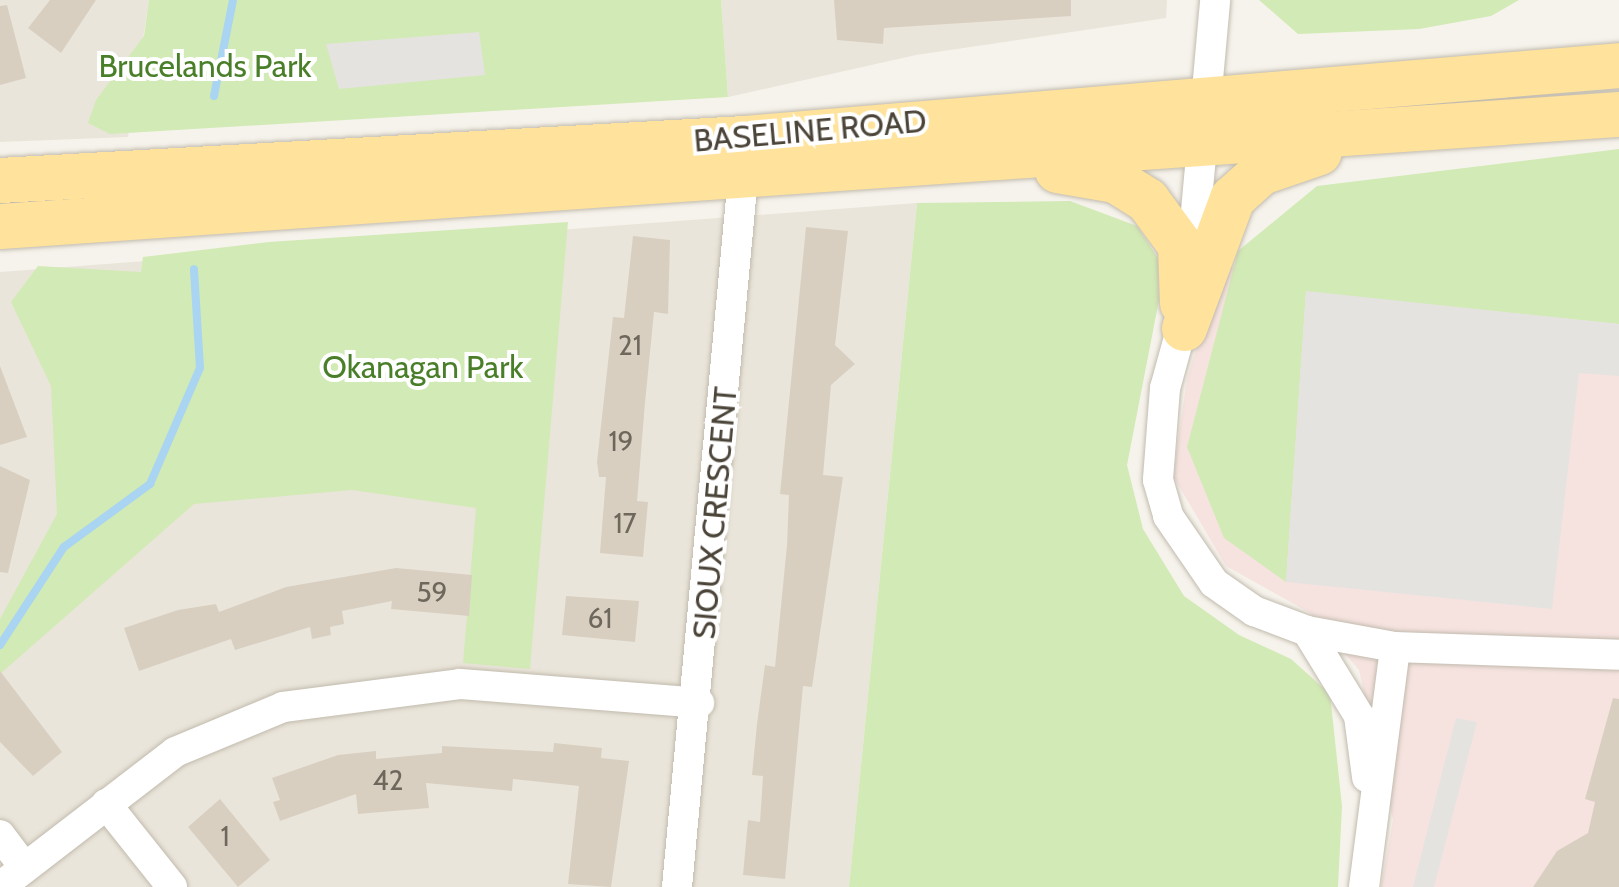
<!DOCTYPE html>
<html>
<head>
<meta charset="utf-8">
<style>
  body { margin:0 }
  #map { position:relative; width:1619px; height:887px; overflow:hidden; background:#f6f3ec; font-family:Cabin,sans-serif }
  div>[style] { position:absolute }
  .residential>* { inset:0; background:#eae5da }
  .medical>* { inset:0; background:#f6e3e0 }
  .green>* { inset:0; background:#d2eab5 }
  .parking>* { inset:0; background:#e5e3e0 }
  .stream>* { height:8px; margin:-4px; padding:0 4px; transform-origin:4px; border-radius:4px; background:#a9d4f2 }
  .building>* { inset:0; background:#d8cfc1 }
  .roads { filter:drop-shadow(0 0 2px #c2bbae) drop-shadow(0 0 2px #c2bbae) }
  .minor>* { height:30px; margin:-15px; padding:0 15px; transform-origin:15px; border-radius:15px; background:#fff }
  .primary>* { height:45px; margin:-22.5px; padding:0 22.5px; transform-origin:22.5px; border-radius:22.5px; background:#ffe39c }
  span { translate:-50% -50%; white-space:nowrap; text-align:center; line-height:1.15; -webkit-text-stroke:8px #fff; paint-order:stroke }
  .number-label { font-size:28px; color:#6e675b }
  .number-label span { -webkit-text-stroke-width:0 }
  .park-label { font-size:32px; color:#4a7f2a }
  .street-label { font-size:32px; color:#4b4439 }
</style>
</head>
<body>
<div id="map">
  <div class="residential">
    <div style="clip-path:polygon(0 0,149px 0,128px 137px,0 142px)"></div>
    <div style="clip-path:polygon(721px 0,1167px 0,1166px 18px,916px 55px,728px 97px)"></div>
    <div style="clip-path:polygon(917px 203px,849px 887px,0 887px,0 272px)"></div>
  </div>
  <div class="medical">
    <div style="clip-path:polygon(1295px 243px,1619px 276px,1619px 887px,1381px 887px,1393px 820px,1359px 670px,1310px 613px,1226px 566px,1173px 476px,1187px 379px,1220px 272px)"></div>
  </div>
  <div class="green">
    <div style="clip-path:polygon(149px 0,721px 0,728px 97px,110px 134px,88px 123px,96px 100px,144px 36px)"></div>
    <div style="clip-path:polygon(1259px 0,1519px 0,1491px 16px,1419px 29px,1298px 34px)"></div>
    <div style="clip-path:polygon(1619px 149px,1619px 324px,1306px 292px,1286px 582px,1224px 538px,1187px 447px,1238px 251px,1317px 186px)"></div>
    <div style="clip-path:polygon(1070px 201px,1137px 226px,1158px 258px,1159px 300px,1127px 465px,1143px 529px,1184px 596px,1239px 635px,1291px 659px,1330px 694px,1342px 806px,1338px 887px,849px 887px,917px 203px)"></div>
    <div style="clip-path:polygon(568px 222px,530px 669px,463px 663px,476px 508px,352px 490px,194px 504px,0 674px,0 619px,57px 514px,51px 386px,11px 302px,38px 266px,141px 272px,143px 257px,269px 242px)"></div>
  </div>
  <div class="parking">
    <div style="clip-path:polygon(479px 32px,485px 75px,339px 89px,326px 44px)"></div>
    <div style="clip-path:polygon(1306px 291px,1619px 324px,1619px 376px,1579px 373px,1552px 609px,1286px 582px)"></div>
    <div style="clip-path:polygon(1456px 718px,1477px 722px,1434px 887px,1413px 887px)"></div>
  </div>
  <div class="stream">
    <div style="left:214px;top:96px;width:98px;rotate:-78.8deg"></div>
    <div style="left:0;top:645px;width:117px;rotate:-56.9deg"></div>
    <div style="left:64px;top:547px;width:107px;rotate:-36.2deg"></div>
    <div style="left:150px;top:484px;width:126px;rotate:-66.7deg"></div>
    <div style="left:200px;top:368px;width:99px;rotate:-93.5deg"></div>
  </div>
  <div class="building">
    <div style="clip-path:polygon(50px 0,96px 0,61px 53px,28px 28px)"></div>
    <div style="clip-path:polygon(834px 0,1071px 0,1071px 16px,884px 28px,883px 44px,837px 40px)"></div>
    <div style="clip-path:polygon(7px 5px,26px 78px,0 85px,0 6px)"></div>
    <div style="clip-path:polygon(806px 227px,848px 231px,835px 345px,855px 364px,831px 385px,823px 475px,843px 477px,812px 687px,803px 686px,785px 879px,743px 875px,748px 820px,760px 822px,763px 776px,752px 775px,757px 724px,765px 665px,775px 667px,787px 545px,789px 495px,780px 494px)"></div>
    <div style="clip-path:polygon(633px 236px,670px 240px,668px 314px,654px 312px,645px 403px,637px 501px,648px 502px,643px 557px,600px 553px,606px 477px,599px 477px,597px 462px,613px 317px,624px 318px)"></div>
    <div style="clip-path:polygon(0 366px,27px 437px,0 445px)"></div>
    <div style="clip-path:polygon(0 466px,30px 480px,8px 573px,0 572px)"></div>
    <div style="clip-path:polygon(396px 568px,472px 575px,469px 616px,391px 609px,392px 601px,342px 611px,344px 624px,330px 627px,331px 635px,312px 639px,310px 627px,235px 650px,231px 639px,139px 671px,124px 628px,178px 610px,216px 604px,219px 612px,286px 587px)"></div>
    <div style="clip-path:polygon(566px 596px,639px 601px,635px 642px,562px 635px)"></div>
    <div style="clip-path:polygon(0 671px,62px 752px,33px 776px,0 742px)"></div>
    <div style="clip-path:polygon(1613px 698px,1619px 699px,1619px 887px,1533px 887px,1557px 851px,1588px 833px,1595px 802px,1585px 799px)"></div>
    <div style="clip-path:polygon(554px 743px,602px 748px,601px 758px,629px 761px,611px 887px,568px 884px,579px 786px,513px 779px,512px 791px,426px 783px,429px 808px,358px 814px,356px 794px,280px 821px,273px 802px,280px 800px,272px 778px,338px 755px,376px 751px,376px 759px,442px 753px,442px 746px,553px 752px)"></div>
    <div style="clip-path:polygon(220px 799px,270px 860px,238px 887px,188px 827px)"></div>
  </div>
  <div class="roads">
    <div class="minor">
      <div style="left:1191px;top:266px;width:267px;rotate:-84.8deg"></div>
      <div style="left:1186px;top:312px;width:79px;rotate:105.4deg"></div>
      <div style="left:1165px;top:388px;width:92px;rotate:94.4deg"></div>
      <div style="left:1158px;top:480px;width:37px;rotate:74deg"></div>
      <div style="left:1168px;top:516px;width:81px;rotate:55.5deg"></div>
      <div style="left:1214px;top:583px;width:49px;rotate:35deg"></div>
      <div style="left:1254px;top:611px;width:57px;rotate:20.7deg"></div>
      <div style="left:1307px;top:631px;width:89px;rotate:10.3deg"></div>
      <div style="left:1395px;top:647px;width:224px;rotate:2deg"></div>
      <div style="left:1307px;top:631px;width:100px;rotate:58.5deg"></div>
      <div style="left:1359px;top:716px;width:62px;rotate:82.5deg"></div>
      <div style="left:106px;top:804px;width:106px;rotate:51.5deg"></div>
      <div style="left:0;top:835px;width:36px;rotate:53deg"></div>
      <div style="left:0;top:887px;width:221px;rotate:-37.6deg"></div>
      <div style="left:175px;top:752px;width:117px;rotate:-22.6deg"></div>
      <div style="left:283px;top:707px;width:178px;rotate:-7.4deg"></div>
      <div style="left:460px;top:684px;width:240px;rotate:4.5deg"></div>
      <div style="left:677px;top:887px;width:734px;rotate:-84.69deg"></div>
      <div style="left:1364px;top:887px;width:242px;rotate:-82.6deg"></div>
    </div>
    <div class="primary">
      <div style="left:1057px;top:170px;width:59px;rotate:9.8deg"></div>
      <div style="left:1115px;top:180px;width:38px;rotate:32deg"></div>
      <div style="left:1147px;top:200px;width:56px;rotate:53.7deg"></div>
      <div style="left:1180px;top:245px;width:58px;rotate:88deg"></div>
      <div style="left:0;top:180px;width:746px;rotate:-3.23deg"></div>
      <div style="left:745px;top:138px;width:877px;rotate:-4.77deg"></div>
      <div style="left:0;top:226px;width:1623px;rotate:-3.96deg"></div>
      <div style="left:1184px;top:328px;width:139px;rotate:-69.7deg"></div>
      <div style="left:1232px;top:198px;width:39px;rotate:-42deg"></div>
      <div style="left:1261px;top:172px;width:61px;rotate:-19deg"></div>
    </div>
  </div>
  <div class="number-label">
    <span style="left:630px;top:345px">21</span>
    <span style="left:621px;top:441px">19</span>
    <span style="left:625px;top:523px">17</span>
    <span style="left:432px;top:592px">59</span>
    <span style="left:600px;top:618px">61</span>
    <span style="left:388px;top:780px">42</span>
    <span style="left:225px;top:836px">1</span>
  </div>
  <div class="park-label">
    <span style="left:205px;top:66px">Brucelands Park</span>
    <span style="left:423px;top:367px">Okanagan Park</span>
  </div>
  <div class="street-label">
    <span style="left:810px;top:131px;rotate:-5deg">BASELINE ROAD</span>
    <span style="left:715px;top:513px;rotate:-85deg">SIOUX CRESCENT</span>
  </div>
</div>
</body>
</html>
